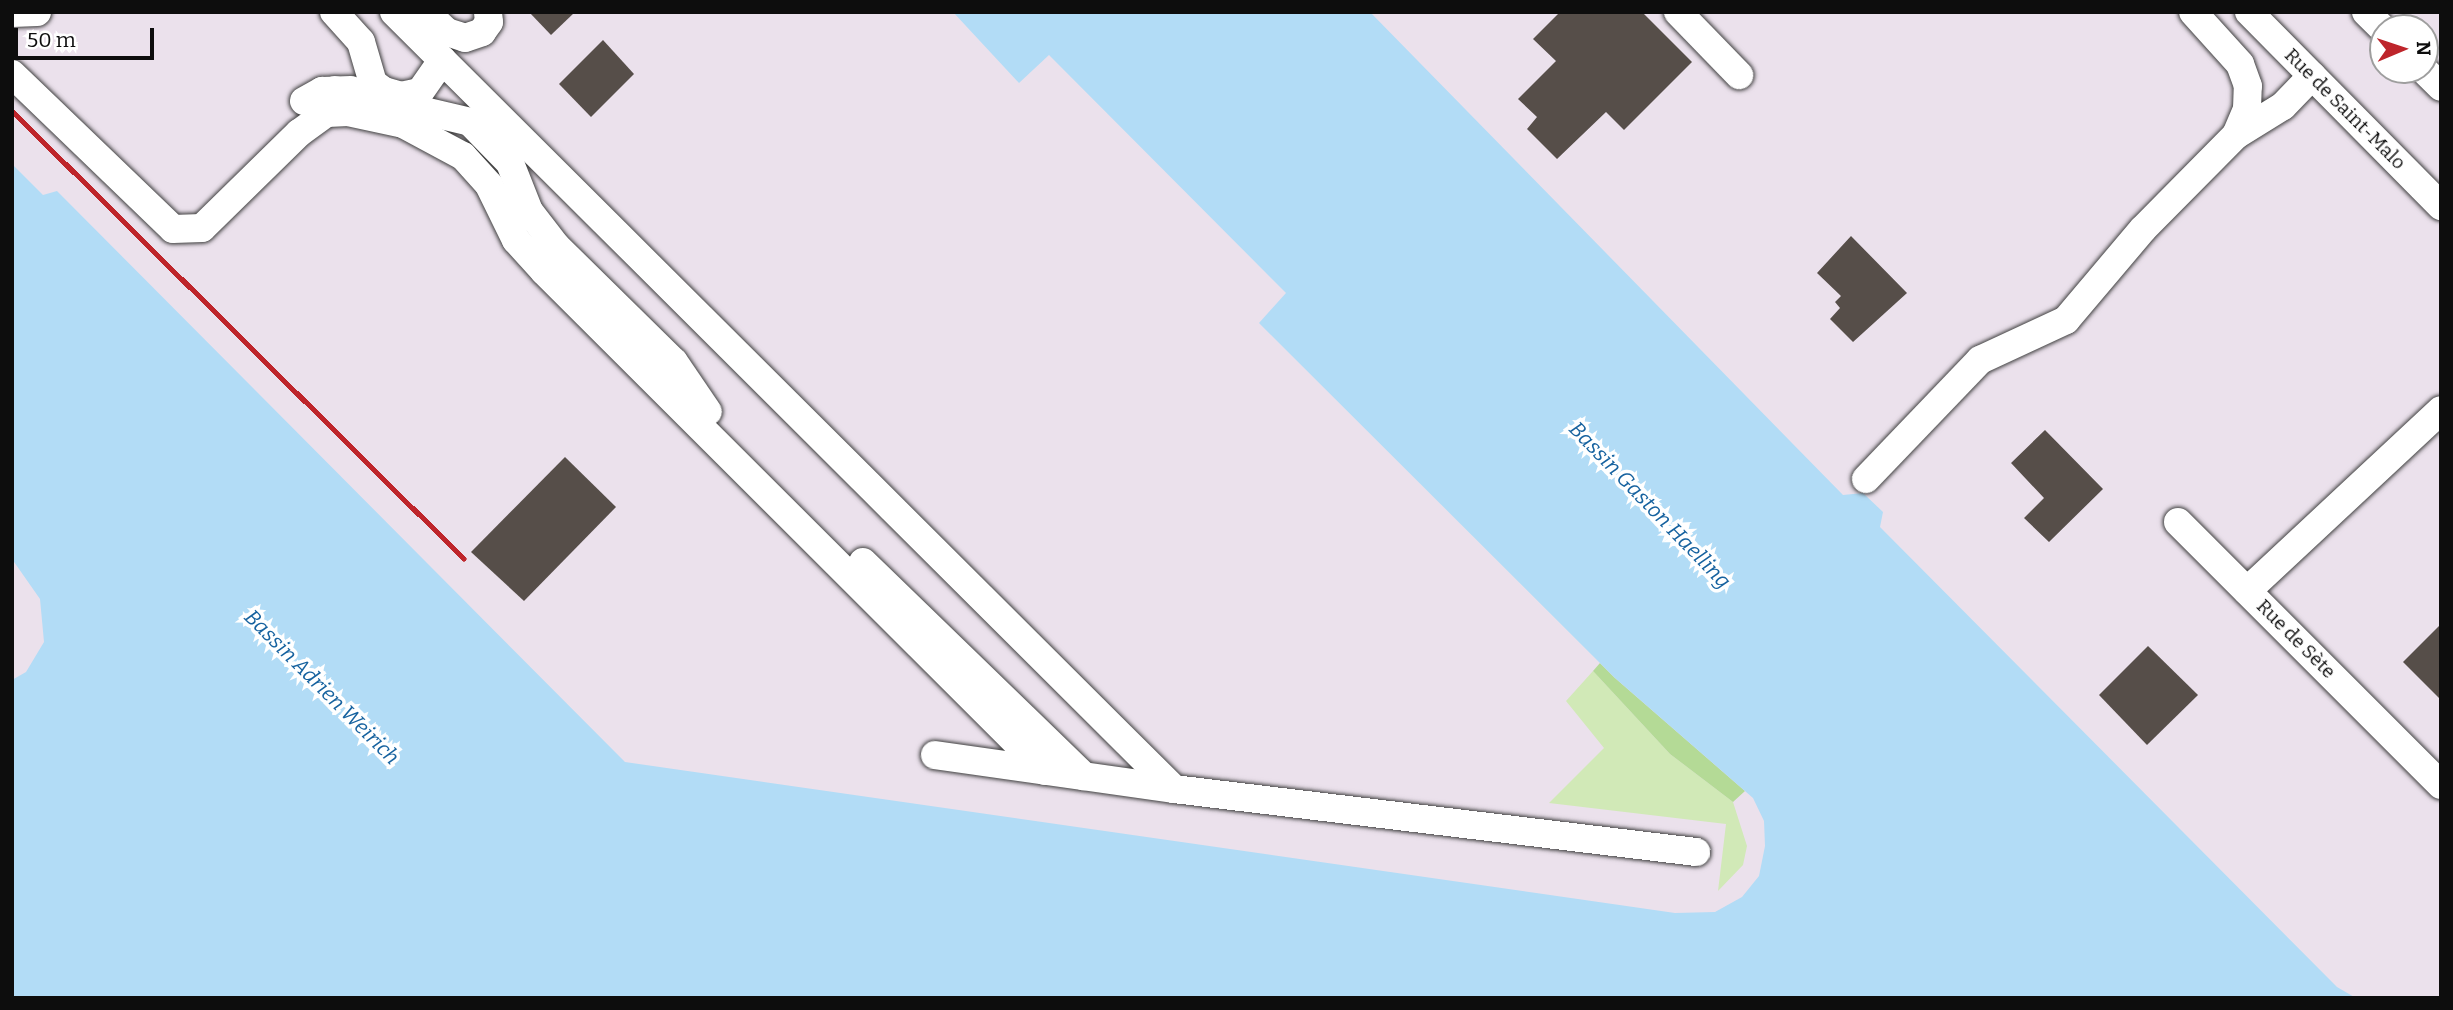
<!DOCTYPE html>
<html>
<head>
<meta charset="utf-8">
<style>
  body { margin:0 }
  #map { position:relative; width:2453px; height:1010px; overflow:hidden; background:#fffced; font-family:Bitter,serif }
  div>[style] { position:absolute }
  .industrial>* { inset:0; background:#ebe1ec }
  .green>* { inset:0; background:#d1e9b7 }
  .forest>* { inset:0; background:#b4da96 }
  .water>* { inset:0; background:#b2dcf6 }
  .building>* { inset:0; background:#564e49 }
  .roads { filter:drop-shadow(0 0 2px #404040) drop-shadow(0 0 2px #404040) }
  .minor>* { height:28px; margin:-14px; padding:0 14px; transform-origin:14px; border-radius:14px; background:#fff }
  .rail>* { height:5px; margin:-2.5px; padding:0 2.5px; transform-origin:2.5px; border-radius:2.5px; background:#be252b }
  span { translate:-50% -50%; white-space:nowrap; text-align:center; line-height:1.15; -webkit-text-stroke:7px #fff; paint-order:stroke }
  .street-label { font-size:19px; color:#0d0d0d }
  .water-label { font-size:21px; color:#16629f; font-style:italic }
  .frame { position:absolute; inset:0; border:14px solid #0d0d0d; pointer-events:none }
  .north { position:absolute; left:2369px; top:14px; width:70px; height:70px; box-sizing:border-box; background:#fff; border:2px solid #9e9e9e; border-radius:50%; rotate:88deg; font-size:19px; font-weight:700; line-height:28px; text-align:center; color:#0d0d0d }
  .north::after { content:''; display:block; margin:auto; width:24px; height:32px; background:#be252b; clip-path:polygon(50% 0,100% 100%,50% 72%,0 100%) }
  .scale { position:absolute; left:14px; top:28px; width:140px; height:32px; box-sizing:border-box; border:4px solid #0d0d0d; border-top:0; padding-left:9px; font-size:21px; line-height:24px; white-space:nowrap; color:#0d0d0d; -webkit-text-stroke:5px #fff; paint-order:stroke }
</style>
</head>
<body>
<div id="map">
  <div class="industrial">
    <div style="clip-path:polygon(evenodd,12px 12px,2441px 12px,2441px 998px,1491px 998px,12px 775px,12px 12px,2383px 28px,2425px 28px,2425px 70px,2383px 70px,2383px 28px)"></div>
  </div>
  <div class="green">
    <div style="clip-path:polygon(1593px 671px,1670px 754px,1733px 802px,1747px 846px,1743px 865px,1718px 891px,1726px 824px,1549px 803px,1604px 748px,1566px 701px)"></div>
  </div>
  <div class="forest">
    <div style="clip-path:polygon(1600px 663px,1615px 678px,1745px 791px,1733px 802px,1670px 754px,1593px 671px)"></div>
  </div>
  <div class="water">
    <div style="clip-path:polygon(953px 12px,1370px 12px,1843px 495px,1863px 493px,1883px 512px,1880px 527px,2337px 987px,2356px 998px,12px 998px,12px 680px,26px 672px,44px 642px,40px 599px,12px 559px,12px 164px,43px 195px,57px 191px,625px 762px,1675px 913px,1715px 912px,1742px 897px,1759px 876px,1765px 846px,1764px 821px,1753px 798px,1615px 678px,1259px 323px,1286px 293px,1049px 55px,1019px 83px)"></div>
  </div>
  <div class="building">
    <div style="clip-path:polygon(529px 12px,575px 12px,551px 35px)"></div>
    <div style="clip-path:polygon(1560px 12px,1642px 12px,1692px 62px,1624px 130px,1606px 112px,1557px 159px,1527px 129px,1537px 117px,1518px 99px,1556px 61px,1533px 39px)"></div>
    <div style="clip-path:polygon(603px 40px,634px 74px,591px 117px,559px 84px)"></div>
    <div style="clip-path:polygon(1851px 236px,1907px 293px,1853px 342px,1830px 319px,1840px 308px,1835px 302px,1841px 296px,1817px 273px)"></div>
    <div style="clip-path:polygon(2045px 430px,2103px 489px,2049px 542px,2024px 518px,2044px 498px,2011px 463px)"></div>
    <div style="clip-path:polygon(565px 457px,616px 507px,524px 601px,471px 552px)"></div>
    <div style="clip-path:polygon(2441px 624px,2441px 700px,2403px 662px)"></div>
    <div style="clip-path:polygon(2148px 646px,2198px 695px,2147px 745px,2099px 695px)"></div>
  </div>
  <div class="roads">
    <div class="minor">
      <div style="left:334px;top:12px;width:40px;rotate:48deg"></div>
      <div style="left:361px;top:42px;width:43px;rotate:73.7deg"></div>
      <div style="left:373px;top:83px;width:14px;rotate:36deg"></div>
      <div style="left:384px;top:91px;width:18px;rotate:16deg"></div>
      <div style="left:401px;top:96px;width:19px;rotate:-12deg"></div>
      <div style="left:420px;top:92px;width:39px;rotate:-55deg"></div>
      <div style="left:394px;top:12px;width:1101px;rotate:44.89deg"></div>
      <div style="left:1174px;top:789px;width:526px;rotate:6.88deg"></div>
      <div style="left:426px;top:12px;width:29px;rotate:44deg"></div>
      <div style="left:447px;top:32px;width:19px;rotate:18deg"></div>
      <div style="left:465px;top:38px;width:18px;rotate:-19deg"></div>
      <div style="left:482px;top:32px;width:12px;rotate:-55deg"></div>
      <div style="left:489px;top:22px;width:10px;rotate:-96deg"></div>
      <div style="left:1678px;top:12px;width:88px;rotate:45.9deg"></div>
      <div style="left:2249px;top:12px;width:273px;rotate:45.3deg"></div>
      <div style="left:2366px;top:12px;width:24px;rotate:45deg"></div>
      <div style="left:12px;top:13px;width:25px;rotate:-2deg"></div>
      <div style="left:2424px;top:70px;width:24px;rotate:45deg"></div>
      <div style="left:12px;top:74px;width:223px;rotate:43.9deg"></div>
      <div style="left:173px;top:229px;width:29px;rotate:-2deg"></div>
      <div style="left:202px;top:228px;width:136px;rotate:-44.4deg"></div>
      <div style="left:299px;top:133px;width:34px;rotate:-36deg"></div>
      <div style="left:327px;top:113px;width:21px;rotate:-3deg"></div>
      <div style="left:348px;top:112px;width:56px;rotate:12.3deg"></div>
      <div style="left:403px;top:124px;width:68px;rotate:28.1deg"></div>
      <div style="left:463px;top:156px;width:39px;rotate:48deg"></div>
      <div style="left:489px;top:185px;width:61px;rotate:63.9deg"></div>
      <div style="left:516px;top:240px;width:42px;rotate:47.9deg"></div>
      <div style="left:544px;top:271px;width:708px;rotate:44.94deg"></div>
      <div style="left:335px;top:90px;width:139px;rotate:13.3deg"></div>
      <div style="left:470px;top:122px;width:57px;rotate:45.7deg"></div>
      <div style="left:510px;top:163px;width:52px;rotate:68.4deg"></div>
      <div style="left:529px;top:211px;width:44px;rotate:52.4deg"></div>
      <div style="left:556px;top:246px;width:165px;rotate:44.5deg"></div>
      <div style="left:674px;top:362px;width:60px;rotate:55.8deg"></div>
      <div style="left:304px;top:101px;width:21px;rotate:-29deg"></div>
      <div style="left:322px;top:91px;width:29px;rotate:-2deg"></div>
      <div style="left:2236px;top:135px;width:55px;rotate:-31.7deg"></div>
      <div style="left:2283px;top:106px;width:42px;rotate:-46deg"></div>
      <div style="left:1866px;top:479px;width:165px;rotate:-46.2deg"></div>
      <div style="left:1980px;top:360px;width:95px;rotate:-24.9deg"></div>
      <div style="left:2066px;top:320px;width:119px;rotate:-49.8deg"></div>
      <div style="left:2143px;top:229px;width:132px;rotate:-45.3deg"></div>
      <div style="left:2236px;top:135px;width:28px;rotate:-67deg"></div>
      <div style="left:2247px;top:109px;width:23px;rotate:-88deg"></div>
      <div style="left:2248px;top:86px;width:23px;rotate:-110deg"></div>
      <div style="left:2240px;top:64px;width:70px;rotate:-132.1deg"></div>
      <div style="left:2178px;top:522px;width:372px;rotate:45deg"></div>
      <div style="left:863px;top:562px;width:308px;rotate:44.1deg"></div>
      <div style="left:2247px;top:591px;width:265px;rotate:-43deg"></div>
      <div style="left:935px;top:755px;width:241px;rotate:8.1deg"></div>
    </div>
  </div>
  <div class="rail">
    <div style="left:12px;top:111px;width:636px;rotate:44.75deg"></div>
  </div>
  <div class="street-label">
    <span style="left:2345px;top:109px;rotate:45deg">Rue de Saint-Malo</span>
    <span style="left:2296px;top:639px;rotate:45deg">Rue de Sète</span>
  </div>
  <div class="water-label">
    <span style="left:1650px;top:505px;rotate:46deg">Bassin Gaston Haelling</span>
    <span style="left:322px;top:687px;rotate:45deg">Bassin Adrien Weirich</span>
  </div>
  <div class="frame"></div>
  <div class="north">N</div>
  <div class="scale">50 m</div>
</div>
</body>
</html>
